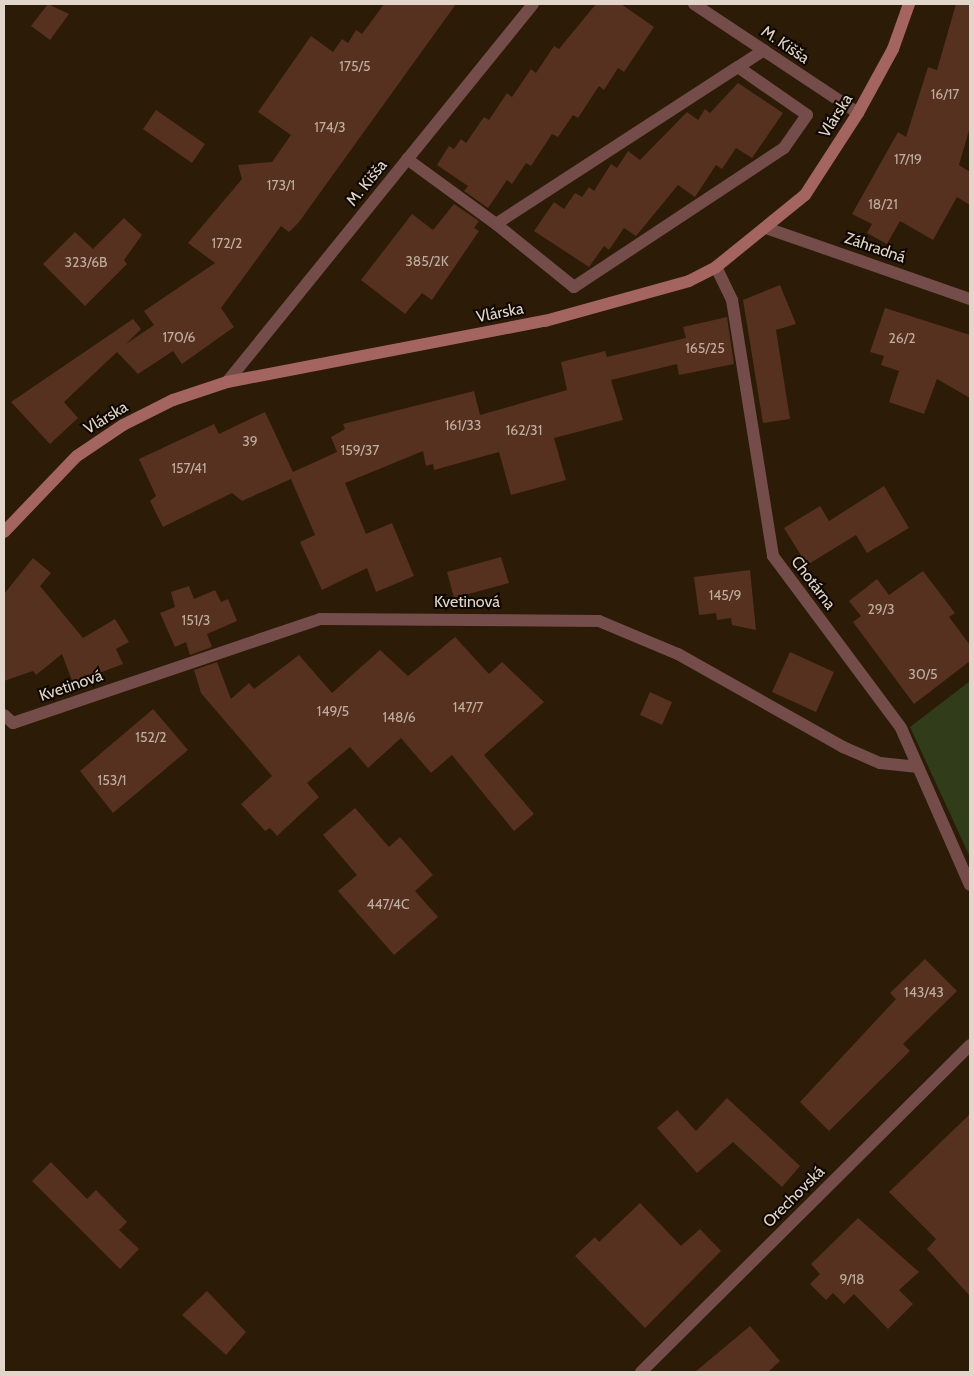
<!DOCTYPE html>
<html>
<head>
<meta charset="utf-8">
<style>
  body { margin:0 }
  #map { position:relative; width:974px; height:1376px; overflow:hidden; background:#2c1b06; font-family:Cabin,sans-serif }
  div>[style] { position:absolute }
  .green>* { inset:0; background:#313c1b }
  .building>* { inset:0; background:#56311f }
  .service>* { height:12px; margin:-6px; padding:0 6px; transform-origin:6px; border-radius:6px; background:#744c49 }
  .minor>* { height:12px; margin:-6px; padding:0 6px; transform-origin:6px; border-radius:6px; background:#744c49 }
  .secondary>* { height:12px; margin:-6px; padding:0 6px; transform-origin:6px; border-radius:6px; background:#a46460 }
  span { translate:-50% -50%; white-space:nowrap; text-align:center; line-height:1.15; -webkit-text-stroke:4px #0f0702; paint-order:stroke }
  .number-label { font-size:14px; color:#bfad9f }
  .number-label span { -webkit-text-stroke-width:0 }
  .street-label { font-size:16px; color:#e2d6ca }
  .frame { position:absolute; inset:0; border:5px solid #e2d6ca; pointer-events:none }
</style>
</head>
<body>
<div id="map">
  <div class="green">
    <div style="clip-path:polygon(970px 681px,970px 857px,910px 727px)"></div>
  </div>
  <div class="building">
    <div style="clip-path:polygon(48px 4px,69px 14px,50px 40px,31px 26px)"></div>
    <div style="clip-path:polygon(384px 4px,456px 4px,299px 222px,289px 232px,281px 226px,221px 308px,234px 327px,182px 364px,173px 351px,138px 374px,117px 352px,64px 402px,78px 418px,50px 444px,11px 402px,133px 319px,141px 329px,126px 344px,154px 325px,144px 311px,215px 263px,188px 243px,242px 179px,238px 165px,272px 162px,291px 135px,258px 112px,311px 36px,333px 52px,342px 39px,348px 43px,356px 30px,362px 34px)"></div>
    <div style="clip-path:polygon(596px 4px,621px 4px,654px 27px,624px 72px,618px 68px,604px 90px,599px 86px,578px 118px,573px 115px,558px 137px,552px 134px,531px 166px,526px 163px,512px 184px,507px 180px,488px 208px,464px 191px,468px 186px,437px 165px,449px 146px,454px 149px,461px 139px,466px 143px,484px 117px,489px 120px,507px 93px,512px 97px,531px 69px,536px 73px,554px 46px,559px 49px)"></div>
    <div style="clip-path:polygon(956px 4px,970px 4px,970px 127px,959px 165px,970px 172px,970px 205px,957px 197px,933px 240px,900px 221px,887px 244px,867px 233px,872px 224px,852px 214px,898px 132px,906px 137px,928px 67px,937px 70px)"></div>
    <div style="clip-path:polygon(738px 83px,783px 113px,752px 158px,736px 148px,722px 169px,716px 165px,695px 197px,678px 185px,636px 236px,624px 228px,609px 250px,604px 246px,589px 267px,534px 231px,554px 202px,564px 209px,575px 193px,582px 197px,589px 187px,594px 191px,611px 164px,617px 168px,628px 151px,640px 160px,687px 112px,698px 120px,705px 109px,710px 113px)"></div>
    <div style="clip-path:polygon(156px 110px,205px 144px,192px 163px,143px 129px)"></div>
    <div style="clip-path:polygon(454px 204px,479px 221px,474px 228px,479px 231px,432px 300px,422px 293px,405px 314px,361px 280px,412px 214px,433px 230px)"></div>
    <div style="clip-path:polygon(124px 218px,142px 235px,124px 260px,127px 264px,85px 306px,43px 264px,75px 232px,93px 249px)"></div>
    <div style="clip-path:polygon(780px 285px,796px 324px,776px 330px,790px 419px,763px 423px,743px 300px)"></div>
    <div style="clip-path:polygon(885px 308px,970px 335px,970px 398px,937px 379px,924px 414px,889px 402px,899px 371px,881px 365px,884px 356px,870px 352px)"></div>
    <div style="clip-path:polygon(727px 317px,734px 364px,679px 375px,677px 364px,611px 380px,623px 420px,554px 438px,566px 480px,511px 495px,499px 452px,434px 470px,433px 464px,426px 466px,423px 451px,345px 483px,366px 534px,392px 523px,414px 576px,376px 592px,367px 568px,322px 590px,300px 542px,315px 535px,291px 479px,242px 501px,232px 493px,163px 527px,150px 501px,156px 496px,139px 459px,214px 424px,219px 434px,265px 412px,293px 472px,337px 452px,331px 437px,345px 429px,343px 424px,474px 391px,480px 415px,567px 390px,561px 362px,605px 351px,607px 357px,686px 338px,683px 327px)"></div>
    <div style="clip-path:polygon(884px 486px,909px 528px,867px 553px,856px 535px,807px 565px,784px 528px,820px 506px,829px 521px)"></div>
    <div style="clip-path:polygon(501px 557px,509px 583px,454px 598px,447px 572px)"></div>
    <div style="clip-path:polygon(33px 558px,51px 573px,40px 586px,83px 638px,115px 619px,129px 642px,116px 649px,123px 664px,73px 683px,62px 654px,36px 675px,33px 671px,4px 681px,4px 594px)"></div>
    <div style="clip-path:polygon(750px 570px,756px 630px,732px 625px,731px 618px,717px 620px,716px 613px,699px 615px,694px 577px)"></div>
    <div style="clip-path:polygon(923px 571px,955px 613px,949px 617px,970px 645px,970px 661px,914px 704px,853px 622px,861px 616px,849px 601px,877px 579px,889px 595px)"></div>
    <div style="clip-path:polygon(189px 586px,194px 599px,215px 590px,221px 602px,228px 599px,237px 621px,207px 634px,212px 647px,190px 655px,186px 642px,175px 647px,160px 613px,175px 607px,171px 592px)"></div>
    <div style="clip-path:polygon(455px 637px,489px 674px,502px 662px,544px 702px,484px 755px,534px 814px,514px 831px,452px 755px,431px 773px,401px 738px,368px 768px,350px 747px,307px 783px,319px 797px,277px 836px,270px 828px,265px 831px,241px 804px,272px 776px,201px 693px,194px 670px,217px 662px,231px 699px,249px 683px,254px 689px,299px 655px,332px 693px,380px 650px,408px 676px)"></div>
    <div style="clip-path:polygon(790px 652px,834px 672px,816px 712px,772px 692px)"></div>
    <div style="clip-path:polygon(650px 692px,672px 702px,662px 725px,640px 715px)"></div>
    <div style="clip-path:polygon(153px 709px,188px 750px,113px 813px,80px 771px)"></div>
    <div style="clip-path:polygon(355px 808px,389px 847px,400px 837px,433px 875px,415px 891px,438px 917px,394px 955px,338px 891px,357px 875px,323px 835px)"></div>
    <div style="clip-path:polygon(925px 959px,957px 991px,903px 1044px,910px 1051px,829px 1131px,800px 1102px,896px 999px,890px 993px)"></div>
    <div style="clip-path:polygon(727px 1098px,800px 1166px,782px 1187px,733px 1142px,697px 1173px,657px 1128px,677px 1110px,696px 1131px)"></div>
    <div style="clip-path:polygon(970px 1114px,970px 1296px,927px 1249px,936px 1239px,889px 1192px)"></div>
    <div style="clip-path:polygon(51px 1162px,87px 1199px,96px 1190px,127px 1222px,119px 1230px,139px 1249px,120px 1269px,32px 1181px)"></div>
    <div style="clip-path:polygon(640px 1203px,681px 1246px,700px 1229px,721px 1251px,645px 1328px,575px 1256px,595px 1237px,599px 1242px)"></div>
    <div style="clip-path:polygon(858px 1218px,919px 1272px,899px 1290px,913px 1304px,888px 1329px,854px 1294px,844px 1304px,833px 1293px,826px 1300px,810px 1284px,820px 1274px,811px 1264px)"></div>
    <div style="clip-path:polygon(207px 1291px,246px 1332px,226px 1355px,182px 1315px)"></div>
    <div style="clip-path:polygon(750px 1326px,780px 1361px,768px 1372px,695px 1372px)"></div>
  </div>
  <div class="service">
    <div style="left:738px;top:67px;width:84px;rotate:34.8deg"></div>
    <div style="left:807px;top:115px;width:40px;rotate:124.9deg"></div>
    <div style="left:784px;top:148px;width:252px;rotate:146.5deg"></div>
    <div style="left:574px;top:287px;width:100px;rotate:-141.1deg"></div>
    <div style="left:496px;top:224px;width:288px;rotate:-33deg"></div>
    <div style="left:738px;top:67px;width:31px;rotate:-33deg"></div>
    <div style="left:407px;top:159px;width:110px;rotate:36.1deg"></div>
  </div>
  <div class="minor">
    <div style="left:694px;top:4px;width:197px;rotate:33.6deg"></div>
    <div style="left:769px;top:229px;width:213px;rotate:19.2deg"></div>
    <div style="left:716px;top:267px;width:37px;rotate:64deg"></div>
    <div style="left:732px;top:300px;width:259px;rotate:80.9deg"></div>
    <div style="left:773px;top:556px;width:214px;rotate:53.3deg"></div>
    <div style="left:901px;top:728px;width:171px;rotate:66.3deg"></div>
    <div style="left:227px;top:382px;width:486px;rotate:-51deg"></div>
    <div style="left:4px;top:715px;width:12px;rotate:42deg"></div>
    <div style="left:13px;top:723px;width:324px;rotate:-18.7deg"></div>
    <div style="left:320px;top:619px;width:279px;rotate:0.4deg"></div>
    <div style="left:599px;top:621px;width:86px;rotate:22.7deg"></div>
    <div style="left:678px;top:654px;width:189px;rotate:29.4deg"></div>
    <div style="left:843px;top:747px;width:40px;rotate:23.4deg"></div>
    <div style="left:880px;top:763px;width:36px;rotate:6deg"></div>
    <div style="left:641px;top:1372px;width:464px;rotate:-44.8deg"></div>
  </div>
  <div class="secondary">
    <div style="left:4px;top:532px;width:105px;rotate:-46.2deg"></div>
    <div style="left:77px;top:456px;width:55px;rotate:-34deg"></div>
    <div style="left:123px;top:425px;width:56px;rotate:-26.6deg"></div>
    <div style="left:173px;top:400px;width:57px;rotate:-18.4deg"></div>
    <div style="left:227px;top:382px;width:324px;rotate:-10.9deg"></div>
    <div style="left:545px;top:321px;width:149px;rotate:-15.5deg"></div>
    <div style="left:689px;top:281px;width:30px;rotate:-27deg"></div>
    <div style="left:716px;top:267px;width:114px;rotate:-39deg"></div>
    <div style="left:805px;top:195px;width:98px;rotate:-57.1deg"></div>
    <div style="left:858px;top:113px;width:73px;rotate:-61.3deg"></div>
    <div style="left:893px;top:49px;width:48px;rotate:-70.4deg"></div>
  </div>
  <div class="number-label">
    <span style="left:355px;top:66px">175/5</span>
    <span style="left:945px;top:94px">16/17</span>
    <span style="left:330px;top:127px">174/3</span>
    <span style="left:908px;top:159px">17/19</span>
    <span style="left:281px;top:185px">173/1</span>
    <span style="left:883px;top:204px">18/21</span>
    <span style="left:227px;top:243px">172/2</span>
    <span style="left:427px;top:261px">385/2K</span>
    <span style="left:86px;top:262px">323/6B</span>
    <span style="left:179px;top:337px">170/6</span>
    <span style="left:902px;top:338px">26/2</span>
    <span style="left:705px;top:348px">165/25</span>
    <span style="left:463px;top:425px">161/33</span>
    <span style="left:524px;top:430px">162/31</span>
    <span style="left:250px;top:441px">39</span>
    <span style="left:360px;top:450px">159/37</span>
    <span style="left:189px;top:468px">157/41</span>
    <span style="left:725px;top:595px">145/9</span>
    <span style="left:881px;top:609px">29/3</span>
    <span style="left:196px;top:620px">151/3</span>
    <span style="left:923px;top:674px">30/5</span>
    <span style="left:468px;top:707px">147/7</span>
    <span style="left:333px;top:711px">149/5</span>
    <span style="left:399px;top:717px">148/6</span>
    <span style="left:151px;top:737px">152/2</span>
    <span style="left:112px;top:780px">153/1</span>
    <span style="left:388px;top:904px">447/4C</span>
    <span style="left:924px;top:992px">143/43</span>
    <span style="left:852px;top:1279px">9/18</span>
  </div>
  <div class="street-label">
    <span style="left:785px;top:45px;rotate:34deg">M. Kišša</span>
    <span style="left:836px;top:116px;rotate:-58deg">Vlárska</span>
    <span style="left:367px;top:183px;rotate:-51deg">M. Kišša</span>
    <span style="left:875px;top:248px;rotate:19deg">Záhradná</span>
    <span style="left:500px;top:313px;rotate:-11deg">Vlárska</span>
    <span style="left:106px;top:418px;rotate:-31deg">Vlárska</span>
    <span style="left:813px;top:583px;rotate:53deg">Chotárna</span>
    <span style="left:467px;top:602px">Kvetinová</span>
    <span style="left:71px;top:686px;rotate:-19deg">Kvetinová</span>
    <span style="left:794px;top:1197px;rotate:-45deg">Orechovská</span>
  </div>
  <div class="frame"></div>
</div>
</body>
</html>
